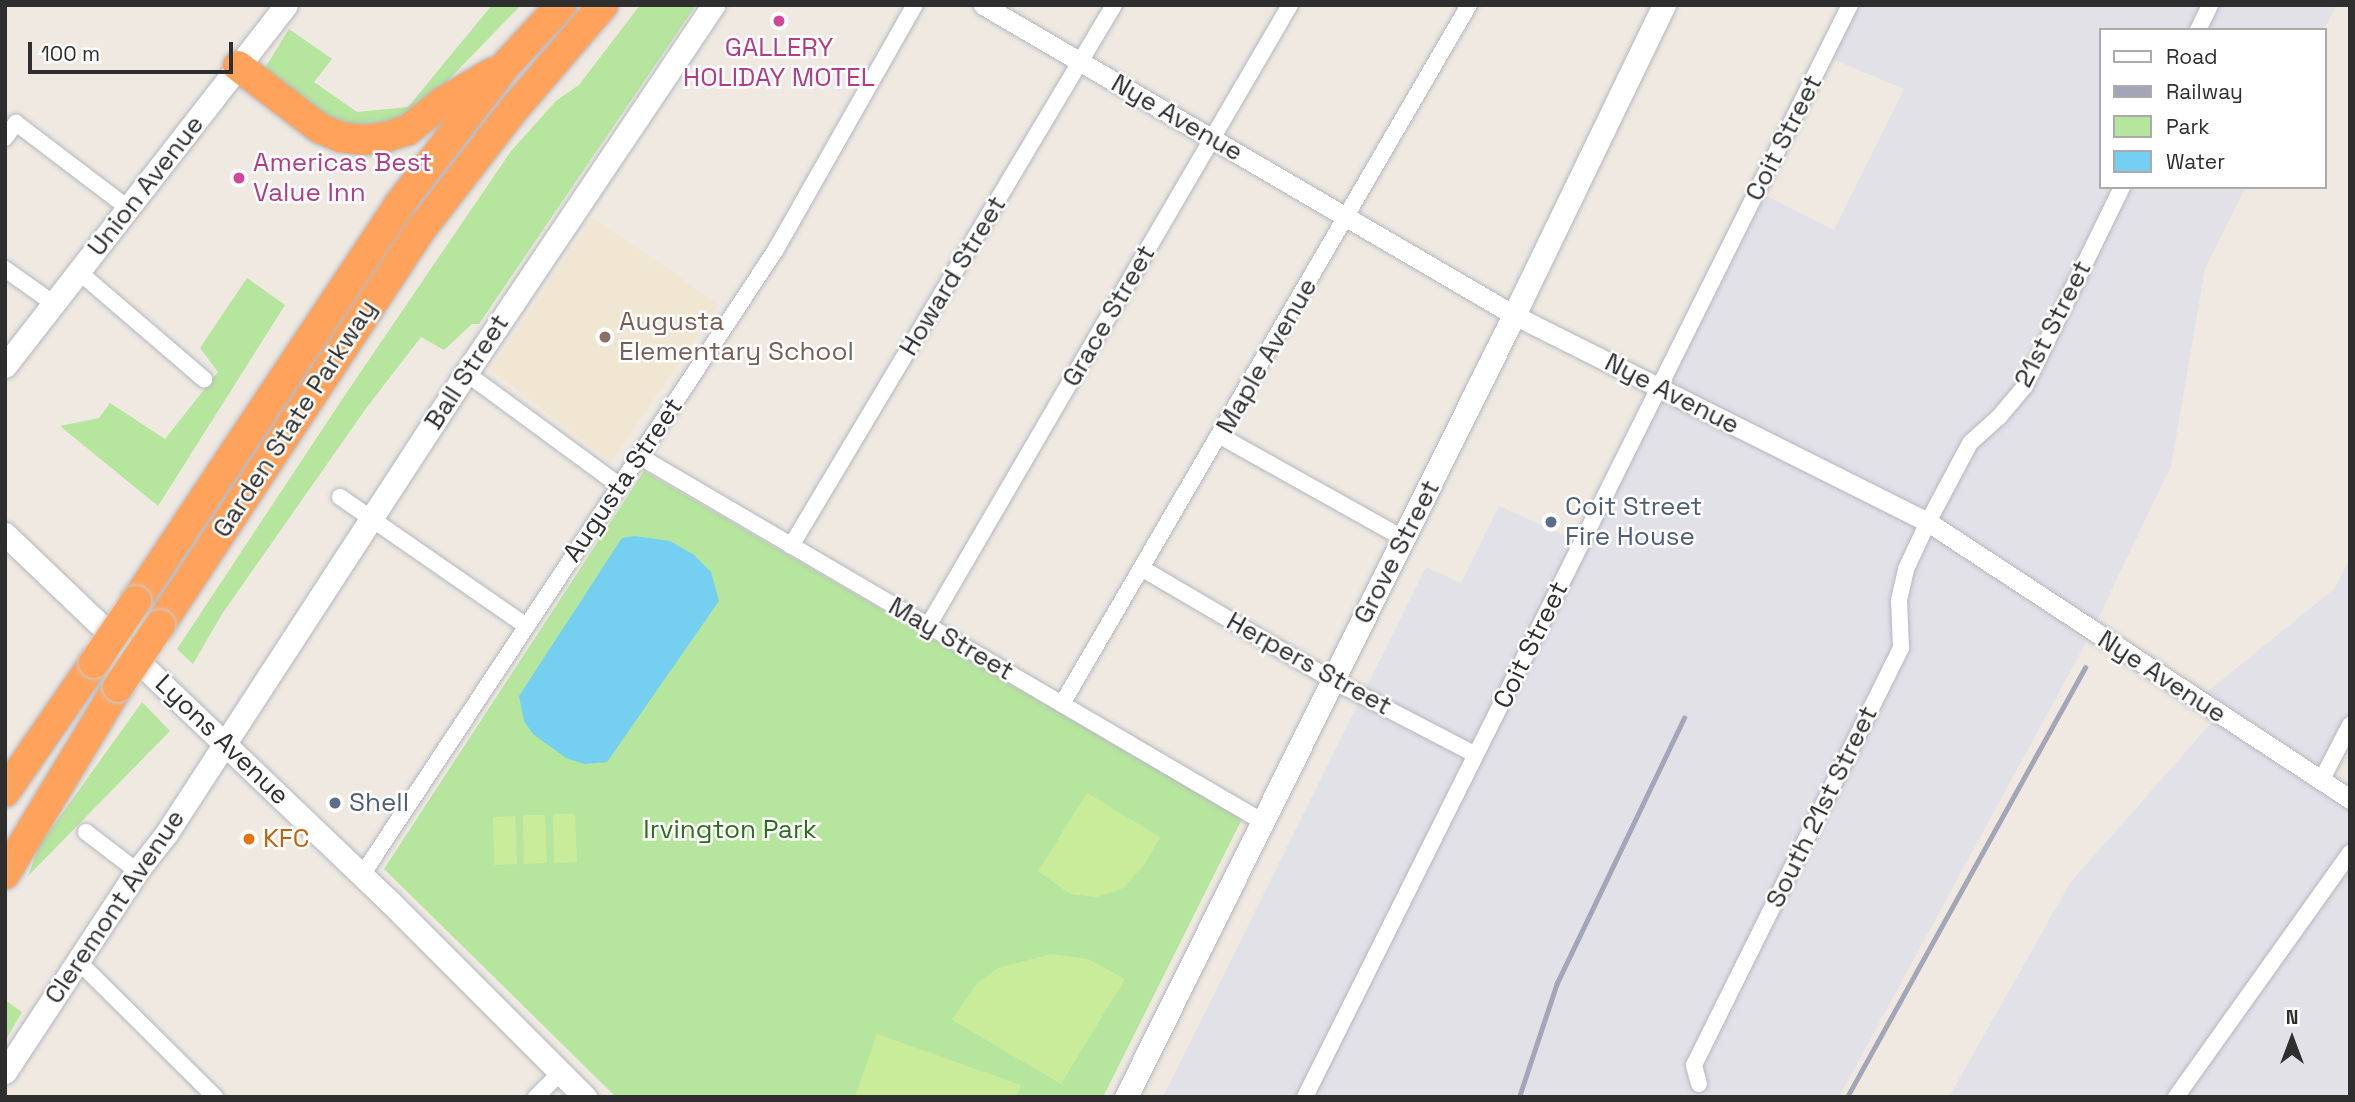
<!DOCTYPE html>
<html>
<head>
<meta charset="utf-8">
<style>
  body { margin:0 }
  #map { position:relative; width:2355px; height:1102px; overflow:hidden; background:#efe9e1; font-family:"Space Grotesk",sans-serif }
  div>[style] { position:absolute }
  .industrial>* { inset:0; background:#e3e1e8 }
  .education>* { inset:0; background:#f0e6d1 }
  .green>* { inset:0; background:#b6e59e }
  .pitch>* { inset:0; background:#c9ec9a }
  .water>* { inset:0; background:#75cff0 }
  .roads { filter:drop-shadow(0 0 2px #b4b7c1) drop-shadow(0 0 2px #b4b7c1) }
  .minor>* { height:16px; margin:-8px; padding:0 8px; transform-origin:8px; border-radius:8px; background:#fff }
  .tertiary>* { height:19px; margin:-9.5px; padding:0 9.5px; transform-origin:9.5px; border-radius:9.5px; background:#fff }
  .secondary>* { height:23px; margin:-11.5px; padding:0 11.5px; transform-origin:11.5px; border-radius:11.5px; background:#fff }
  .motorway>* { height:30px; margin:-15px; padding:0 15px; transform-origin:15px; border-radius:15px; background:#ffa35c }
  .rail>* { height:4.5px; margin:-2.25px; padding:0 2.25px; transform-origin:2.25px; border-radius:2.25px; background:#a3a6b8 }
  .bridges { filter:drop-shadow(0 0 2px #c9c9c9) drop-shadow(0 0 2px #c9c9c9) }
  .motorway-bridge>* { height:30px; margin:-15px; padding:0 15px; transform-origin:15px; border-radius:15px; background:#ffa35c }
  .dots>* { width:19px; height:19px; translate:-50% -50%; box-sizing:border-box; border:4px solid #fff; border-radius:50% }
  span { translate:-50% -50%; white-space:nowrap; text-align:center; line-height:1.15; -webkit-text-stroke:5px #fff; paint-order:stroke }
  .hotel-label { font-size:26px; color:#b23c85 }
  .left { translate:0 -50%; text-align:left }
  .street-label { font-size:26px; color:#2e2e2e }
  .education-label { font-size:26px; color:#785e54 }
  .service-label { font-size:26px; color:#4e5e75 }
  .park-label { font-size:26px; color:#2c6e1b }
  .food-label { font-size:26px; color:#c56008 }
  .frame { position:absolute; inset:0; border:7px solid #2e2e2e; pointer-events:none }
  .legend { position:absolute; left:2099px; top:28px; width:228px; height:161px; box-sizing:border-box; background:#fff; border:2px solid #ababab; margin:0; padding:9px 12px; list-style:none; font-size:21px; color:#2e2e2e }
  .legend li { display:flex; align-items:center; gap:14px; height:35px }
  .legend b { width:35px; border:2px solid #ababab }
  .north { position:absolute; left:2257px; top:1004px; width:70px; height:70px; -webkit-text-stroke:5px #fff; paint-order:stroke; rotate:0deg; font-size:19px; font-weight:700; line-height:28px; text-align:center; color:#2e2e2e }
  .north::after { content:''; display:block; margin:auto; width:24px; height:32px; background:#2e2e2e; clip-path:polygon(50% 0,100% 100%,50% 72%,0 100%) }
  .scale { position:absolute; left:28px; top:42px; width:205px; height:32px; box-sizing:border-box; border:4px solid #2e2e2e; border-top:0; padding-left:9px; font-size:21px; line-height:24px; white-space:nowrap; color:#2e2e2e; -webkit-text-stroke:5px #fff; paint-order:stroke }
</style>
</head>
<body>
<div id="map">
  <div class="industrial">
    <div style="clip-path:polygon(1849px 5px,2336px 5px,2324px 30px,2101px 30px,2101px 187px,2246px 187px,2205px 269px,2171px 466px,2089px 637px,1839px 1097px,1163px 1097px,1426px 567px,1461px 583px,1499px 506px,1583px 544px,1757px 191px,1834px 230px,1904px 89px,1823px 55px)"></div>
    <div style="clip-path:polygon(2350px 558px,2350px 728px,2321px 783px,2350px 800px,2350px 1097px,1949px 1097px,2070px 883px,2212px 722px,2190px 706px,2335px 588px)"></div>
  </div>
  <div class="education">
    <div style="clip-path:polygon(593px 218px,719px 304px,611px 462px,491px 370px)"></div>
  </div>
  <div class="green">
    <div style="clip-path:polygon(492px 5px,521px 5px,432px 97px,399px 122px,362px 129px,320px 114px,263px 71px,289px 29px,332px 59px,314px 82px,357px 112px,408px 107px)"></div>
    <div style="clip-path:polygon(640px 5px,696px 5px,479px 324px,472px 324px,444px 350px,421px 337px,367px 407px,222px 614px,193px 664px,177px 649px,345px 395px,511px 151px,556px 101px,579px 85px)"></div>
    <div style="clip-path:polygon(247px 278px,285px 305px,158px 506px,60px 426px,99px 418px,110px 403px,165px 439px,218px 372px,200px 348px)"></div>
    <div style="clip-path:polygon(644px 471px,1242px 819px,1103px 1097px,616px 1097px,384px 869px)"></div>
    <div style="clip-path:polygon(142px 702px,170px 731px,28px 876px,39px 846px)"></div>
    <div style="clip-path:polygon(5px 1000px,22px 1012px,5px 1041px)"></div>
  </div>
  <div class="pitch">
    <div style="clip-path:polygon(1087px 793px,1160px 837px,1145px 864px,1123px 888px,1097px 897px,1070px 894px,1038px 871px)"></div>
    <div style="clip-path:polygon(553px 814px,575px 814px,577px 862px,554px 863px)"></div>
    <div style="clip-path:polygon(523px 815px,545px 815px,547px 863px,524px 864px)"></div>
    <div style="clip-path:polygon(515px 816px,517px 864px,494px 865px,493px 817px)"></div>
    <div style="clip-path:polygon(1051px 954px,1088px 959px,1125px 979px,1061px 1084px,952px 1020px,978px 982px,998px 968px)"></div>
    <div style="clip-path:polygon(877px 1034px,1021px 1085px,1017px 1097px,855px 1097px)"></div>
  </div>
  <div class="water">
    <div style="clip-path:polygon(635px 536px,670px 541px,694px 555px,711px 572px,719px 601px,607px 762px,584px 764px,566px 758px,533px 734px,524px 721px,519px 696px,622px 538px)"></div>
  </div>
  <div class="roads">
    <div class="minor">
      <div style="left:2198px;top:30px;width:28px;rotate:-64deg"></div>
      <div style="left:5px;top:138px;width:19px;rotate:-54deg"></div>
      <div style="left:16px;top:123px;width:141px;rotate:37.2deg"></div>
      <div style="left:5px;top:269px;width:60px;rotate:35.5deg"></div>
      <div style="left:79px;top:272px;width:165px;rotate:40.6deg"></div>
      <div style="left:466px;top:373px;width:191px;rotate:36.3deg"></div>
      <div style="left:1220px;top:436px;width:211px;rotate:29.2deg"></div>
      <div style="left:639px;top:456px;width:723px;rotate:30.39deg"></div>
      <div style="left:340px;top:497px;width:225px;rotate:34.7deg"></div>
      <div style="left:791px;top:546px;width:630px;rotate:-59.16deg"></div>
      <div style="left:1143px;top:569px;width:219px;rotate:30.4deg"></div>
      <div style="left:1332px;top:680px;width:162px;rotate:27.5deg"></div>
      <div style="left:928px;top:626px;width:719px;rotate:-59.76deg"></div>
      <div style="left:1062px;top:704px;width:809px;rotate:-59.79deg"></div>
      <div style="left:2321px;top:781px;width:63px;rotate:-62.6deg"></div>
      <div style="left:86px;top:832px;width:64px;rotate:37.4deg"></div>
      <div style="left:362px;top:875px;width:748px;rotate:-56.5deg"></div>
      <div style="left:775px;top:251px;width:283px;rotate:-60.4deg"></div>
      <div style="left:78px;top:961px;width:193px;rotate:44.8deg"></div>
      <div style="left:1699px;top:1084px;width:20px;rotate:-105deg"></div>
      <div style="left:1694px;top:1065px;width:466px;rotate:-63.6deg"></div>
      <div style="left:1901px;top:648px;width:48px;rotate:-92.4deg"></div>
      <div style="left:1899px;top:600px;width:32px;rotate:-77deg"></div>
      <div style="left:1906px;top:569px;width:52px;rotate:-64.9deg"></div>
      <div style="left:1928px;top:522px;width:89px;rotate:-62deg"></div>
      <div style="left:1970px;top:443px;width:39px;rotate:-42deg"></div>
      <div style="left:1999px;top:417px;width:40px;rotate:-50deg"></div>
      <div style="left:2025px;top:386px;width:221px;rotate:-64deg"></div>
      <div style="left:536px;top:1097px;width:34px;rotate:-45deg"></div>
      <div style="left:1305px;top:1097px;width:1220px;rotate:-63.48deg"></div>
      <div style="left:2176px;top:1097px;width:300px;rotate:-54.5deg"></div>
    </div>
    <div class="tertiary">
      <div style="left:983px;top:5px;width:615px;rotate:30.28deg"></div>
      <div style="left:1514px;top:315px;width:463px;rotate:26.6deg"></div>
      <div style="left:1928px;top:522px;width:505px;rotate:33.28deg"></div>
    </div>
    <div class="secondary">
      <div style="left:5px;top:366px;width:457px;rotate:-52.1deg"></div>
      <div style="left:5px;top:534px;width:533px;rotate:43.71deg"></div>
      <div style="left:390px;top:902px;width:276px;rotate:45deg"></div>
      <div style="left:5px;top:1072px;width:240px;rotate:-56.7deg"></div>
      <div style="left:137px;top:871px;width:47px;rotate:-51.9deg"></div>
      <div style="left:166px;top:834px;width:550px;rotate:-56.95deg"></div>
      <div style="left:466px;top:373px;width:443px;rotate:-56.1deg"></div>
      <div style="left:1126px;top:1097px;width:873px;rotate:-63.61deg"></div>
      <div style="left:1514px;top:315px;width:344px;rotate:-64.2deg"></div>
    </div>
    <div class="motorway">
      <div style="left:238px;top:66px;width:102px;rotate:37.4deg"></div>
      <div style="left:319px;top:128px;width:23px;rotate:23deg"></div>
      <div style="left:340px;top:137px;width:23px;rotate:7deg"></div>
      <div style="left:363px;top:140px;width:23px;rotate:-7deg"></div>
      <div style="left:386px;top:137px;width:23px;rotate:-18deg"></div>
      <div style="left:408px;top:130px;width:45px;rotate:-38.7deg"></div>
      <div style="left:443px;top:102px;width:57px;rotate:-30.6deg"></div>
      <div style="left:136px;top:601px;width:474px;rotate:-56.4deg"></div>
      <div style="left:398px;top:206px;width:176px;rotate:-52.6deg"></div>
      <div style="left:505px;top:66px;width:83px;rotate:-47.4deg"></div>
      <div style="left:160px;top:625px;width:476px;rotate:-56.6deg"></div>
      <div style="left:422px;top:228px;width:150px;rotate:-52.3deg"></div>
      <div style="left:514px;top:109px;width:137px;rotate:-49.4deg"></div>
      <div style="left:5px;top:792px;width:157px;rotate:-55.4deg"></div>
      <div style="left:5px;top:874px;width:218px;rotate:-58.9deg"></div>
    </div>
  </div>
  <div class="rail">
    <div style="left:1519px;top:1097px;width:120px;rotate:-71.6deg"></div>
    <div style="left:1557px;top:983px;width:294px;rotate:-64.4deg"></div>
    <div style="left:1847px;top:1097px;width:491px;rotate:-61deg"></div>
  </div>
  <div class="bridges">
    <div class="motorway-bridge">
      <div style="left:94px;top:663px;width:75px;rotate:-55.9deg"></div>
      <div style="left:118px;top:687px;width:75px;rotate:-55.9deg"></div>
    </div>
  </div>
  <div class="dots">
    <div style="left:779px;top:21px;background:#d1479c"></div>
    <div style="left:239px;top:178px;background:#d1479c"></div>
    <div style="left:605px;top:337px;background:#8d6e63"></div>
    <div style="left:1551px;top:522px;background:#5c6f8a"></div>
    <div style="left:335px;top:803px;background:#5c6f8a"></div>
    <div style="left:249px;top:839px;background:#e8710a"></div>
  </div>
  <div class="hotel-label">
    <span style="left:779px;top:63px">GALLERY<br>HOLIDAY MOTEL</span>
    <span class="left" style="left:253px;top:178px">Americas Best<br>Value Inn</span>
  </div>
  <div class="street-label">
    <span style="left:1177px;top:118px;rotate:30deg">Nye Avenue</span>
    <span style="left:1784px;top:138px;rotate:-63deg">Coit Street</span>
    <span style="left:146px;top:186px;rotate:-52deg">Union Avenue</span>
    <span style="left:953px;top:276px;rotate:-59deg">Howard Street</span>
    <span style="left:1109px;top:316px;rotate:-60deg">Grace Street</span>
    <span style="left:2053px;top:324px;rotate:-63deg">21st Street</span>
    <span style="left:1267px;top:356px;rotate:-60deg">Maple Avenue</span>
    <span style="left:467px;top:372px;rotate:-57deg">Ball Street</span>
    <span style="left:1672px;top:394px;rotate:27deg">Nye Avenue</span>
    <span style="left:295px;top:419px;rotate:-57deg">Garden State Parkway</span>
    <span style="left:623px;top:480px;rotate:-56deg">Augusta Street</span>
    <span style="left:1397px;top:552px;rotate:-63deg">Grove Street</span>
    <span style="left:951px;top:639px;rotate:30deg">May Street</span>
    <span style="left:1531px;top:645px;rotate:-64deg">Coit Street</span>
    <span style="left:1309px;top:664px;rotate:29deg">Herpers Street</span>
    <span style="left:2162px;top:677px;rotate:33deg">Nye Avenue</span>
    <span style="left:222px;top:740px;rotate:44deg">Lyons Avenue</span>
    <span style="left:1822px;top:807px;rotate:-64deg">South 21st Street</span>
    <span style="left:115px;top:907px;rotate:-56deg">Cleremont Avenue</span>
  </div>
  <div class="education-label">
    <span class="left" style="left:619px;top:337px">Augusta<br>Elementary School</span>
  </div>
  <div class="service-label">
    <span class="left" style="left:1565px;top:522px">Coit Street<br>Fire House</span>
    <span class="left" style="left:349px;top:803px">Shell</span>
  </div>
  <div class="park-label">
    <span style="left:730px;top:830px">Irvington Park</span>
  </div>
  <div class="food-label">
    <span class="left" style="left:263px;top:839px">KFC</span>
  </div>
  <div class="frame"></div>
  <ul class="legend">
  <li><b style="height:9px;background:#fff"></b>Road</li>
  <li><b style="height:9px;background:#a3a6b8"></b>Railway</li>
  <li><b style="height:19px;background:#b6e59e"></b>Park</li>
  <li><b style="height:19px;background:#75cff0"></b>Water</li>
  </ul>
  <div class="north">N</div>
  <div class="scale">100 m</div>
</div>
</body>
</html>
